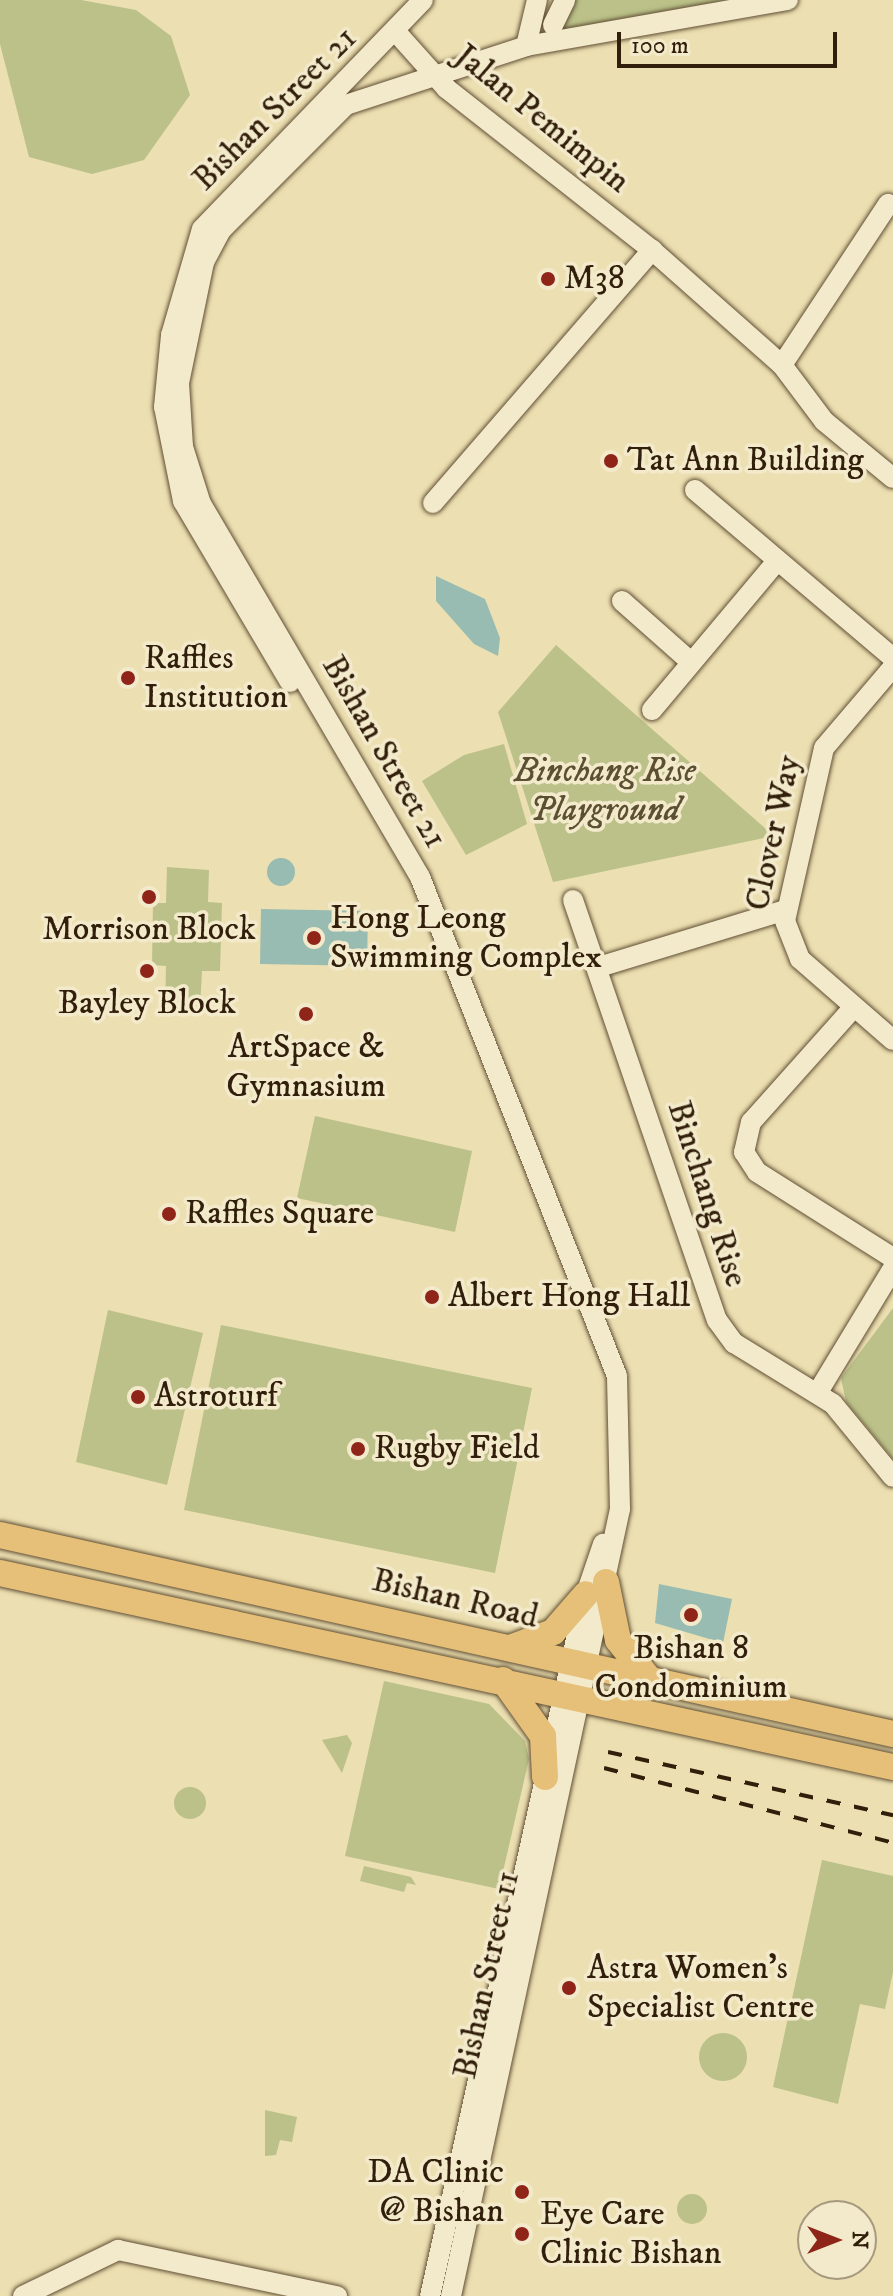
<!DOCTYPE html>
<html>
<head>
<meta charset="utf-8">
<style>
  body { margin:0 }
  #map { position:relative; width:893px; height:2296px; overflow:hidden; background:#ecdfb1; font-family:"IM FELL DW Pica",serif }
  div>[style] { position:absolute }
  .green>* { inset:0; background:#bbc189 }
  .round { border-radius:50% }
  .water>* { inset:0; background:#99bcb2 }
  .roads { filter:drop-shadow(0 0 2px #604f34) drop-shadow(0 0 2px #604f34) }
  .minor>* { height:20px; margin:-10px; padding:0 10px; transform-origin:10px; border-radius:10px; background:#f3eacc }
  .major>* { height:26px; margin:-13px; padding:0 13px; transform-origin:13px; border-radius:13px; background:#e6c078 }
  .rail>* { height:4px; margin-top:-2px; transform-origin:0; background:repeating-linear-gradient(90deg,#321f0b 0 14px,transparent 0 28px) }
  .dots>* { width:22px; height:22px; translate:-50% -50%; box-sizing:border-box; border:4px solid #f3eacc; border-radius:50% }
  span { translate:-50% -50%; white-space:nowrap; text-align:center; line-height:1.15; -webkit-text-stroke:7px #f3eacc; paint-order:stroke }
  .street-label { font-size:34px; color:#321f0b }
  .poi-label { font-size:34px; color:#321f0b }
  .left { translate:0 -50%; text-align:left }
  .right { translate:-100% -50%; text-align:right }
  .park-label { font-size:34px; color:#5b5031; font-style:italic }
  .north { position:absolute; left:797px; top:2200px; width:80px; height:80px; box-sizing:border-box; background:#f3eacc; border:2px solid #a6997f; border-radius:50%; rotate:90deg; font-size:22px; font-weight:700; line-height:32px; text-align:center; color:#321f0b }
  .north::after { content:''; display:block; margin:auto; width:28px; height:36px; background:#8f2418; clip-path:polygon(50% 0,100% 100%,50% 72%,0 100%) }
  .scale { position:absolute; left:617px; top:32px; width:220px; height:36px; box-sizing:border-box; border:4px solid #321f0b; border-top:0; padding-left:10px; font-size:24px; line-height:28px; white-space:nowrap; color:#321f0b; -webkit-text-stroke:6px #f3eacc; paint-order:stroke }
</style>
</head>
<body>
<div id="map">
  <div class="green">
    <div style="clip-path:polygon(0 0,81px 0,136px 10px,171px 36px,190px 95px,144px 160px,92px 174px,29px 157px,0 44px)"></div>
    <div style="clip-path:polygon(566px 0,761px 0,551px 41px)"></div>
    <div style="clip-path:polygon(556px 645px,774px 836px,553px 882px,498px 712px)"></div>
    <div style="clip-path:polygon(504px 744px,527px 824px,466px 855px,422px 781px,464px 755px)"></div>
    <div style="clip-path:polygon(167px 867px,209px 870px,208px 902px,222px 903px,220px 971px,202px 971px,200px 1009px,165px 1010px,166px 966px,152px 965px,153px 903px,166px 903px)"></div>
    <div style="clip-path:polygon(315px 1116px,472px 1151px,455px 1232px,297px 1198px)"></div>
    <div style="clip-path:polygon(893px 1308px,893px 1459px,846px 1402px,841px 1378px)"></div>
    <div style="clip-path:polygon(108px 1310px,203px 1333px,167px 1485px,76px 1462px)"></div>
    <div style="clip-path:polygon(221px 1325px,532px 1388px,495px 1573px,184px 1510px)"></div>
    <div style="clip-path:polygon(384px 1681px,489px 1704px,525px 1741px,529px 1759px,499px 1889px,345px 1856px)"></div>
    <div style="clip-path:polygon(347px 1735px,352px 1743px,342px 1773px,322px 1740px)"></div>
    <div class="round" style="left:174px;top:1787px;width:32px;height:32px"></div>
    <div style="clip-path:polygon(822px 1860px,893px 1876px,893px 1972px,885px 2009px,860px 2004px,838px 2104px,773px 2087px)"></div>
    <div style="clip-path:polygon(364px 1866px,411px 1877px,416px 1885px,407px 1883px,404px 1892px,360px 1881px)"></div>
    <div class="round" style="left:699px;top:2033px;width:48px;height:48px"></div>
    <div style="clip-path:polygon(265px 2110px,297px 2117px,292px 2142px,280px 2140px,276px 2155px,265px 2156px)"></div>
    <div class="round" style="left:677px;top:2194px;width:30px;height:30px"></div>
  </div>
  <div class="water">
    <div style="clip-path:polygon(436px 576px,485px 599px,500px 638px,498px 656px,474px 644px,436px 601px)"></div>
    <div class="round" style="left:267px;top:858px;width:28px;height:28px"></div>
    <div style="clip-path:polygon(261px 909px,368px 911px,367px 966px,260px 964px)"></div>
    <div style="clip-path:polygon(659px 1584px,732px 1599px,723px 1643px,655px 1623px)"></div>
  </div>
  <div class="roads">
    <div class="minor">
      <div style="left:553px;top:25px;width:28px;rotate:-64deg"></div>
      <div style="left:397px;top:33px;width:74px;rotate:48.3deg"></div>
      <div style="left:446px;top:88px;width:262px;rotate:38.2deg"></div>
      <div style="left:652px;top:250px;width:174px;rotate:41.5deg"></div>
      <div style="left:782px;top:365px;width:70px;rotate:53.1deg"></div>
      <div style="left:824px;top:421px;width:89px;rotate:39.6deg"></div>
      <div style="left:526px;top:46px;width:47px;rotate:-76.6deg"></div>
      <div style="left:782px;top:365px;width:193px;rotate:-56.6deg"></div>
      <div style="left:695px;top:490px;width:260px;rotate:40.3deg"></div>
      <div style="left:433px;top:503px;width:335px;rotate:-49.1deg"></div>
      <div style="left:622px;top:601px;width:92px;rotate:41.5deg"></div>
      <div style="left:893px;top:667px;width:106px;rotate:130.4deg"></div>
      <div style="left:824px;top:748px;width:177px;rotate:102.7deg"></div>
      <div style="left:785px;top:921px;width:41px;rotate:68.5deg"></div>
      <div style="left:800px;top:959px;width:123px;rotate:41.1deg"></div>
      <div style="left:290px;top:682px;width:210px;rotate:-120.6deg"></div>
      <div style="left:183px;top:501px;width:96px;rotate:-101.4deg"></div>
      <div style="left:164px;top:407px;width:72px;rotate:-84.4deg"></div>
      <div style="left:171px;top:335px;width:110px;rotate:-73.7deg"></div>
      <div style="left:202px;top:229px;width:318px;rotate:-46deg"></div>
      <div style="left:652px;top:710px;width:194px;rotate:-50deg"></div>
      <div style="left:573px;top:900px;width:444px;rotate:71.1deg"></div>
      <div style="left:717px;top:1320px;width:29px;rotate:54deg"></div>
      <div style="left:734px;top:1343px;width:116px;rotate:31.6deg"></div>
      <div style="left:833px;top:1404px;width:94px;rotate:50.6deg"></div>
      <div style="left:599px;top:967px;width:195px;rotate:-17deg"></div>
      <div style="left:854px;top:1007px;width:154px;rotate:131.8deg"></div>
      <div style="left:751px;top:1122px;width:31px;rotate:103deg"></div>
      <div style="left:744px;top:1152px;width:24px;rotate:57deg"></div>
      <div style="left:757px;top:1172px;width:161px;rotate:32.3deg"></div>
      <div style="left:818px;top:1392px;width:145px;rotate:-58.8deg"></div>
      <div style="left:23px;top:2296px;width:106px;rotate:-25.8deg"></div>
      <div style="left:118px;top:2250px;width:224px;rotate:11.9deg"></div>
      <div style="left:430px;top:2296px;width:719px;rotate:-77.47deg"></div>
      <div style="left:586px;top:1594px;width:53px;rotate:-71.2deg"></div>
      <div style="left:451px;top:2296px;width:805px;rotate:-77.88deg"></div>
      <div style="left:620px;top:1509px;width:133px;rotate:-91.3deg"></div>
      <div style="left:617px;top:1376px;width:536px;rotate:-111.54deg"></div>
      <div style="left:420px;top:877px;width:433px;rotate:-120.4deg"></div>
      <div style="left:201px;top:504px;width:60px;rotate:-107.5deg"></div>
      <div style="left:183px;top:447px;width:64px;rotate:-93.6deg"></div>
      <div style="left:179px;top:383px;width:124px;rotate:-78.3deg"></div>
      <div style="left:204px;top:262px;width:36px;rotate:-62deg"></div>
      <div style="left:221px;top:230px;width:177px;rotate:-45deg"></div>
      <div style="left:346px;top:105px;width:189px;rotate:-18.1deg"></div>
      <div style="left:526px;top:46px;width:266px;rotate:-10deg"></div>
    </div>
    <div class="major">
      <div style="left:0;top:1535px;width:915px;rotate:12.56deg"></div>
      <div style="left:0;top:1573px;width:914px;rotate:12.26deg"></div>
      <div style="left:606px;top:1582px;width:59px;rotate:78.3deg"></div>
      <div style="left:618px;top:1640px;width:51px;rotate:51.3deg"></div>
      <div style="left:510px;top:1648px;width:46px;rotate:-20.4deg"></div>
      <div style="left:553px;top:1632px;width:50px;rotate:-49deg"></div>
      <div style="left:503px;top:1680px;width:69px;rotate:54.5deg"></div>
      <div style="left:543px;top:1736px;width:41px;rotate:87.2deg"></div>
    </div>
  </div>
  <div class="rail">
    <div style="left:608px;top:1752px;width:292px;rotate:12.5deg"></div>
    <div style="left:604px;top:1768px;width:299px;rotate:14.5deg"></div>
  </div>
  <div class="dots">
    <div style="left:548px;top:279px;background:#8f2418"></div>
    <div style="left:611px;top:461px;background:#8f2418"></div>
    <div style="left:128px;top:678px;background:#8f2418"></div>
    <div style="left:149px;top:897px;background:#8f2418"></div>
    <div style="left:314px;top:938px;background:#8f2418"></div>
    <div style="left:147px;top:971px;background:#8f2418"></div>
    <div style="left:306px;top:1014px;background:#8f2418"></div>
    <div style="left:169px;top:1214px;background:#8f2418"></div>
    <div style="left:432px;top:1297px;background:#8f2418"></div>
    <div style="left:138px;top:1397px;background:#8f2418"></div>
    <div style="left:358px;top:1449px;background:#8f2418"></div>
    <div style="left:691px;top:1615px;background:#8f2418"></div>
    <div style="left:569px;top:1988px;background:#8f2418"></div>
    <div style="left:522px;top:2192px;background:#8f2418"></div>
    <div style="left:522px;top:2234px;background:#8f2418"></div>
  </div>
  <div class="street-label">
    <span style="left:275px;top:109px;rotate:-45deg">Bishan Street 21</span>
    <span style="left:542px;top:119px;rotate:39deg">Jalan Pemimpin</span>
    <span style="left:384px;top:752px;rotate:60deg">Bishan Street 21</span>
    <span style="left:774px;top:833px;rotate:-78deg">Clover Way</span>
    <span style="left:707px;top:1194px;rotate:72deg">Binchang Rise</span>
    <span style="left:455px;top:1599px;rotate:13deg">Bishan Road</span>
    <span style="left:487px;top:1975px;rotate:-78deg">Bishan Street 11</span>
  </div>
  <div class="poi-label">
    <span class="left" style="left:564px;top:279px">M38</span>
    <span class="left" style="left:627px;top:461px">Tat Ann Building</span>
    <span class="left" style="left:144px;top:678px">Raffles<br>Institution</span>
    <span class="left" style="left:330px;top:938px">Hong Leong<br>Swimming Complex</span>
    <span style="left:149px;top:930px">Morrison Block</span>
    <span style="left:147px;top:1004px">Bayley Block</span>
    <span style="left:306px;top:1067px">ArtSpace &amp;<br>Gymnasium</span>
    <span class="left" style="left:185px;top:1214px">Raffles Square</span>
    <span class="left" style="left:448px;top:1297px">Albert Hong Hall</span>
    <span class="left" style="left:154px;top:1397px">Astroturf</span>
    <span class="left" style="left:374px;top:1449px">Rugby Field</span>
    <span style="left:691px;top:1668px">Bishan 8<br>Condominium</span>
    <span class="left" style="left:587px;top:1988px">Astra Women's<br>Specialist Centre</span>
    <span class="right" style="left:504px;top:2192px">DA Clinic<br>@ Bishan</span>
    <span class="left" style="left:540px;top:2234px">Eye Care<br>Clinic Bishan</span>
  </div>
  <div class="park-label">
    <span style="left:605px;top:791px">Binchang Rise<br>Playground</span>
  </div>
  <div class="north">N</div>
  <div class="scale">100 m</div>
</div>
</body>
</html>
